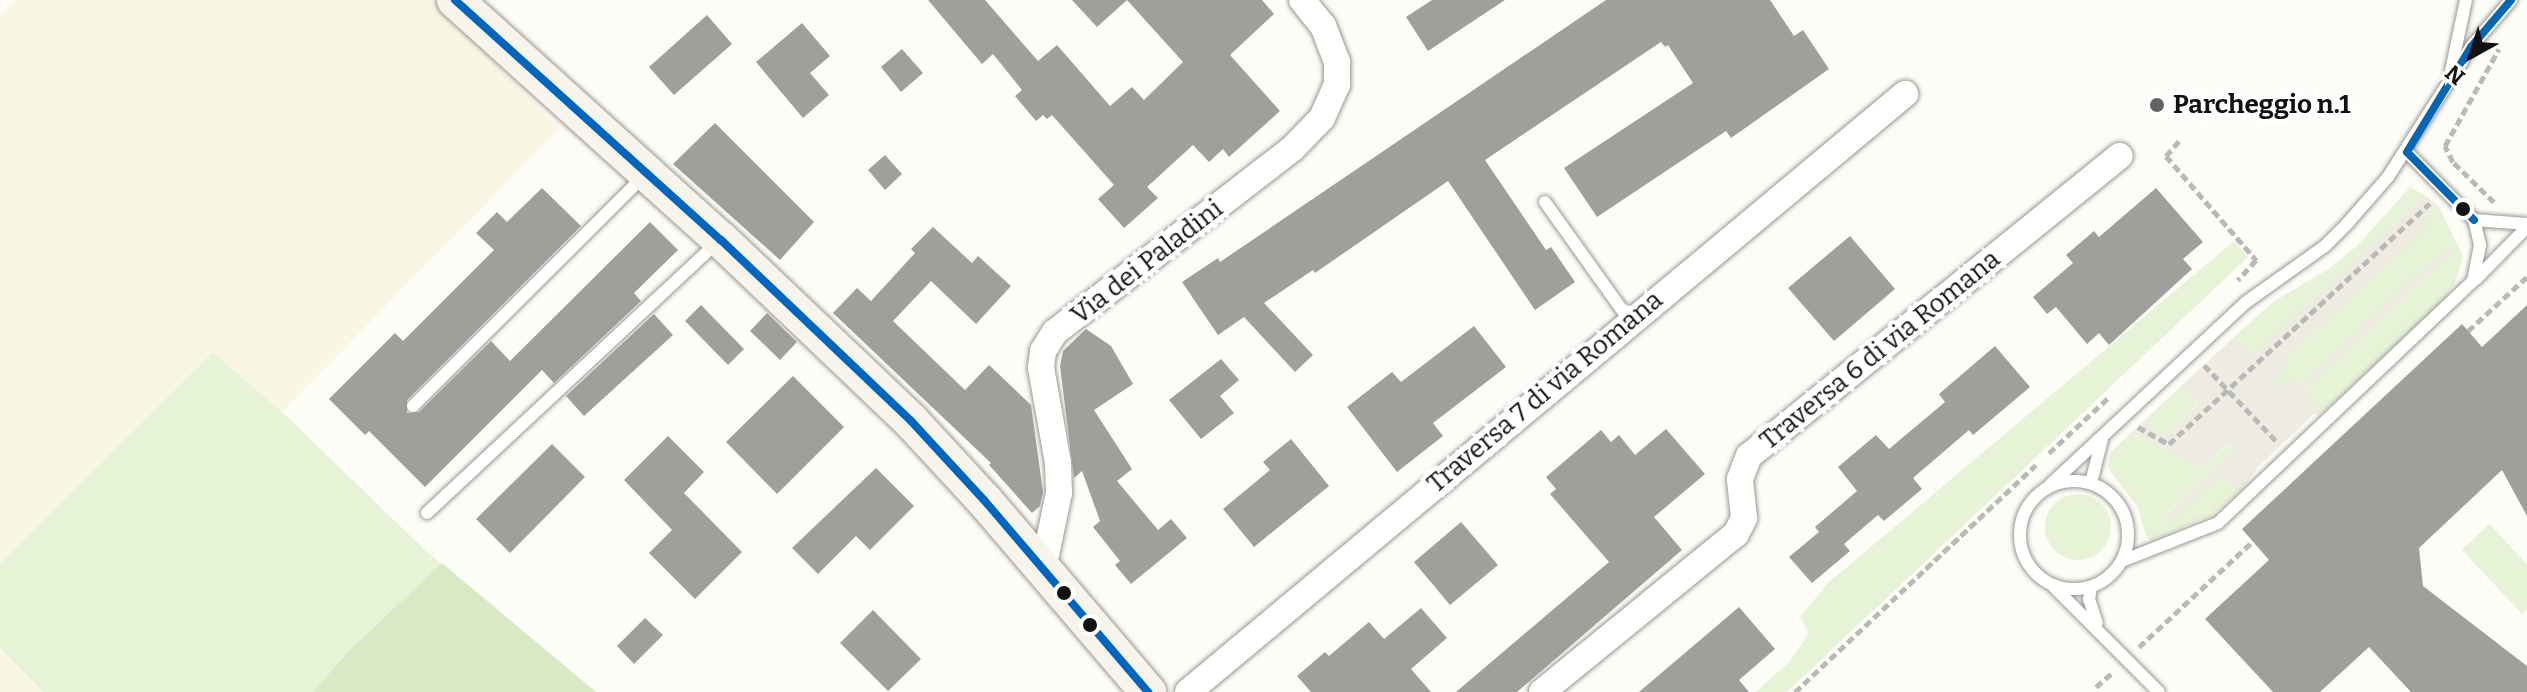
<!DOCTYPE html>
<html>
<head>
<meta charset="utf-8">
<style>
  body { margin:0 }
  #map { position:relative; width:2527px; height:692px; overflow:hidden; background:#fdfcf7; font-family:Bitter,serif }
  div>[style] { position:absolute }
  .farmland>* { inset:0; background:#f9f7e4 }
  .green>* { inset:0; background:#e7f3d7 }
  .round { border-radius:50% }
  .forest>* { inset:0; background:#d8eac5 }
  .plaza>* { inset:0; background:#edebe2 }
  .building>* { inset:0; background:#a19f9c }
  .path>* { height:5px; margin-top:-2.5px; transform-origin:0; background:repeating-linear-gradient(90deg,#b9b9b8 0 8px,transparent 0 12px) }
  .roads { filter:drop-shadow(0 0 2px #979795) drop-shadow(0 0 2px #979795) }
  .lane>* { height:12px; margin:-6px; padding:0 6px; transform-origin:6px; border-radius:6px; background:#fffffe }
  .lane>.ring { margin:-6px; padding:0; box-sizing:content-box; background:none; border:12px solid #fffffe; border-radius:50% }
  .street>* { height:26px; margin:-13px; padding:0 13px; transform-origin:13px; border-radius:13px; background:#fffffe }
  .secondary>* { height:36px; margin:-18px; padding:0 18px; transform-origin:18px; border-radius:18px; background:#f6f4eb }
  .bus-1>* { height:8px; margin:-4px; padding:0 4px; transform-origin:4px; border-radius:4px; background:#0065bd }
  .bus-2>* { height:8px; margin:-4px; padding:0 4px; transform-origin:4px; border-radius:4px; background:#0566b3 }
  .dots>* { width:22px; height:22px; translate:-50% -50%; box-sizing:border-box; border:4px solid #fff; border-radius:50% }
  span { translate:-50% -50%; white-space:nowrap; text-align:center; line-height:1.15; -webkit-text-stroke:8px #fff; paint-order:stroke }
  .poi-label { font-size:26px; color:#111; font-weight:700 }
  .left { translate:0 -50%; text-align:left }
  .street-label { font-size:26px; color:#111 }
  .north { position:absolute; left:2431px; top:16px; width:80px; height:80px; -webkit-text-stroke:6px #fff; paint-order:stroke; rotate:220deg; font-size:22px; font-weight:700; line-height:32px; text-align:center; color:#111 }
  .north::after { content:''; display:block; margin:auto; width:28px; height:36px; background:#111; clip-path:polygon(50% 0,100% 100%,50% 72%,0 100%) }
</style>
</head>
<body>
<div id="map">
  <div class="farmland">
    <div style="clip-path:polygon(17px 0,432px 0,560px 128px,282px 412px,212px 353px,0 564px,0 17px)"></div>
    <div style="clip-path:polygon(0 648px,43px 692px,0 692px)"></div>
  </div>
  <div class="green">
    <div style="clip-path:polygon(2410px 187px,2424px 195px,2251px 358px,2233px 338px,2273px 302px,2330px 268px,2357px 246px)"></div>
    <div style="clip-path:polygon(2438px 205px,2463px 256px,2455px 283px,2444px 299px,2322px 413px,2303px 393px,2453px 253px,2448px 247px,2298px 387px,2278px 389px,2272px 383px,2288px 368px,2283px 361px,2429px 224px,2424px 217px)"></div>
    <div style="clip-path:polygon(2234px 241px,2248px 257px,1787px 692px,1756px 692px,1790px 661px,1809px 633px,1800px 617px,1828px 583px)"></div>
    <div style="clip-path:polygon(213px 352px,282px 412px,426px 551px,596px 692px,43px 692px,0 648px,0 564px)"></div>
    <div style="clip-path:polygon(2182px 385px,2199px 403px,2164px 436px,2149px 427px,2149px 416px)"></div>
    <div style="clip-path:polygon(2138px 435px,2202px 468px,2230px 443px,2236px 450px,2164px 516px,2219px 477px,2242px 489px,2212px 515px,2152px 540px,2147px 538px,2137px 506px,2108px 468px,2110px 453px,2128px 436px)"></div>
    <div class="round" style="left:2045px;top:494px;width:66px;height:66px"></div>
    <div style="clip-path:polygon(2489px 524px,2527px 564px,2527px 609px,2522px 614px,2462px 550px)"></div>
  </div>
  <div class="forest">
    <div style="clip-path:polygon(442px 563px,596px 692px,313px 692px,349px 651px)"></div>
  </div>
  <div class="plaza">
    <div style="clip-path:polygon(2424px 195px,2438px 205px,2424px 217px,2430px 224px,2283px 361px,2288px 368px,2273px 383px,2278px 388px,2289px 378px,2298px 386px,2448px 246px,2454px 252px,2304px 392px,2322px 413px,2314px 414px,2258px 467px,2242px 489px,2219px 477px,2169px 523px,2164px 517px,2236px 449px,2229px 443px,2202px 468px,2138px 435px,2128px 436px,2149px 416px,2149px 427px,2164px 436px,2199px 404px,2182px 385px,2204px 365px,2233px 338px,2251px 357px)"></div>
  </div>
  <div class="building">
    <div style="clip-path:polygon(928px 0,985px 0,1038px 61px,1057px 45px,1110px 106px,1132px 87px,1144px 100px,1183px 62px,1127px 0,1097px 27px,1072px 0,1262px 0,1274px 14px,1230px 55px,1280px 111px,1229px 157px,1223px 149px,1209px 162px,1193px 145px,1147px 187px,1158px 198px,1124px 228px,1098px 199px,1114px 185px,1052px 115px,1047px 119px,1043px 115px,1036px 121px,1015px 96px,1022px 90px,993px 54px,982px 64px)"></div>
    <div style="clip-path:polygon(1432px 0,1505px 0,1428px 51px,1406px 17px)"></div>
    <div style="clip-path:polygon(1606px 0,1770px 0,1794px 36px,1803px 30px,1829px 69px,1731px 138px,1726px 131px,1597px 217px,1564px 168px,1693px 83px,1668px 45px,1665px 47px,1661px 42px,1485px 160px,1546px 250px,1551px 247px,1575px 282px,1535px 310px,1448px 181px,1315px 273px,1313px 270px,1264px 303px,1313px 355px,1295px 372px,1244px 317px,1218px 335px,1182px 282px,1218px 258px,1220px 262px)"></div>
    <div style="clip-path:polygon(707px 15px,732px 44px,674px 95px,649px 67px)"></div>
    <div style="clip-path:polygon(802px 23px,830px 56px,810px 73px,829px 95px,803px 118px,756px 62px)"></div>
    <div style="clip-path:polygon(902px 49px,923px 73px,901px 92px,881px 67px)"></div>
    <div style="clip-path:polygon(715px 123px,814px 222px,780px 260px,673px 164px)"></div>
    <div style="clip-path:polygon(885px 155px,902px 174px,885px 190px,868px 170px)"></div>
    <div style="clip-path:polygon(542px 188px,581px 226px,407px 400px,407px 413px,419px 412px,491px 341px,510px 361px,650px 222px,678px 250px,634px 293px,641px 301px,554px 383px,542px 370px,425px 487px,369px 431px,365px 435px,329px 399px,395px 333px,403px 341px,494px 250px,476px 233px,497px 212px,507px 222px)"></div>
    <div style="clip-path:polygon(2156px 188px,2203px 242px,2183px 259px,2192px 269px,2109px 345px,2099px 333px,2087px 344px,2056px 307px,2047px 314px,2033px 297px,2073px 263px,2066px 255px,2094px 231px,2099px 237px)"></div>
    <div style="clip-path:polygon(933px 227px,972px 263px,978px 256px,1011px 286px,976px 324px,931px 281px,893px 321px,965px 390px,989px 365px,1031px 405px,1043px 492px,1040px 506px,1032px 513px,989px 465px,991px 463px,833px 313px,857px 288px,871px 301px,915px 253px,911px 249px)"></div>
    <div style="clip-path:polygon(1850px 236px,1895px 289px,1834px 341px,1788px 288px)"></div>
    <div style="clip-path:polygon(701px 305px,744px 349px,728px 365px,685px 321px)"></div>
    <div style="clip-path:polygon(2527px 305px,2527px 516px,2502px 470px,2419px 548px,2423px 586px,2527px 666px,2527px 692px,2411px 692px,2369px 647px,2320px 692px,2273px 692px,2205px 619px,2269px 560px,2242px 529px,2462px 324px,2482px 347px)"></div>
    <div style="clip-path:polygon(767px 313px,797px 342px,780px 360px,750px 331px)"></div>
    <div style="clip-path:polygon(654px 314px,673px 335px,584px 416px,566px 396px)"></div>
    <div style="clip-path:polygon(1474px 326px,1506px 367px,1433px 423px,1443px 436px,1397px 472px,1347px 407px,1392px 372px,1401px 382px)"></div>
    <div style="clip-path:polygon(1086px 329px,1111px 346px,1133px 384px,1094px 410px,1132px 469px,1117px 481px,1158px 530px,1171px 519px,1187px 538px,1131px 584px,1115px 565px,1120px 561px,1093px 527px,1100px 521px,1082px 471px,1074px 478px,1060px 366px,1063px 351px)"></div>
    <div style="clip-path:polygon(1995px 346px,2030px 387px,1973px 435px,1969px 430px,1913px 478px,1922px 489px,1884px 521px,1878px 515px,1844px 544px,1850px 551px,1812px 583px,1789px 557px,1819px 532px,1815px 527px,1857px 491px,1838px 467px,1876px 435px,1889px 449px,1945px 402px,1939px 394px)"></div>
    <div style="clip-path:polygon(1221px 359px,1239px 380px,1220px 396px,1234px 413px,1201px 439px,1169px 400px)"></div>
    <div style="clip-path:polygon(793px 376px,844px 427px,777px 494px,726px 442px)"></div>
    <div style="clip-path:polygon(1666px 429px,1705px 474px,1654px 517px,1682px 550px,1517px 692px,1456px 692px,1609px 562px,1550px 494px,1556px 489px,1546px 477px,1601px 430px,1611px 442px,1619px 435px,1635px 455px)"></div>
    <div style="clip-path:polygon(668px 436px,704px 472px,684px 493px,742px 552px,695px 599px,649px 553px,672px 530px,624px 480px)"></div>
    <div style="clip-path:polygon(1291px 439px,1329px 486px,1254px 547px,1223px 509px,1270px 470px,1263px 462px)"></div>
    <div style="clip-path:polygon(552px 444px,585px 477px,510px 553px,476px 519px)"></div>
    <div style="clip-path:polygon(876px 468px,914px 506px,870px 550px,856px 536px,818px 574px,792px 548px)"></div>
    <div style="clip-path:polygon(1461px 522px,1498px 565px,1450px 605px,1414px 562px)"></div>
    <div style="clip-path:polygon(1739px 607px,1775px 649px,1739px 680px,1749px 692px,1639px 692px)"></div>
    <div style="clip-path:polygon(1421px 608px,1447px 638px,1411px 669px,1431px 692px,1311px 692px,1297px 676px,1325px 652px,1329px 656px,1369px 622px,1384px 639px)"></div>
    <div style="clip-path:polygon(873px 610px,921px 659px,888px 691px,840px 643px)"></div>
    <div style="clip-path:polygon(645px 618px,663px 635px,634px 664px,617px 646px)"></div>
  </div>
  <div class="path">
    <div style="left:2179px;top:141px;width:20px;rotate:131deg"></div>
    <div style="left:2166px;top:156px;width:138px;rotate:49.1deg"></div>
    <div style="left:2256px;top:260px;width:27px;rotate:132deg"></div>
    <div style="left:2494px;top:202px;width:57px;rotate:-135.7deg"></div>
    <div style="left:2453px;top:162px;width:18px;rotate:-117deg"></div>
    <div style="left:2445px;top:146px;width:111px;rotate:-60.9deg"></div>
    <div style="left:2468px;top:331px;width:80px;rotate:-42.5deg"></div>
    <div style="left:2204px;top:365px;width:106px;rotate:46.5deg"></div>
    <div style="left:2138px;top:427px;width:35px;rotate:29deg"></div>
    <div style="left:2169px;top:444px;width:355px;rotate:-42.7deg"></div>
    <div style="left:2049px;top:453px;width:82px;rotate:-43deg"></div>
    <div style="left:2139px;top:647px;width:156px;rotate:-42.9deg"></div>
    <div style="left:2096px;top:687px;width:21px;rotate:-41deg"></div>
    <div style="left:1795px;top:692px;width:331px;rotate:-43.3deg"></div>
  </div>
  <div class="roads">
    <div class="lane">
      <div style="left:2451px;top:71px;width:73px;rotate:-78.1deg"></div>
      <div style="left:1545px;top:202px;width:146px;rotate:54.5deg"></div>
      <div style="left:2474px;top:220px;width:53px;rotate:4.3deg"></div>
      <div style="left:2476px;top:279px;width:73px;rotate:-45.6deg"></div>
      <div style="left:413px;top:406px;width:325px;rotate:-44.9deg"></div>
      <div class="ring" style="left:2020px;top:481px;width:96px;height:96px"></div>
      <div style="left:2091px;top:483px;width:45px;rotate:-76deg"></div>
      <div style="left:2049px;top:486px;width:268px;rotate:-43deg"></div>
      <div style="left:2245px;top:303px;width:98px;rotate:-35.5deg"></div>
      <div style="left:2325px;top:246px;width:30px;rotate:-45deg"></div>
      <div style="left:2346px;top:225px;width:64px;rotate:-48.8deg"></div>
      <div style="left:2388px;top:177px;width:154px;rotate:-57.4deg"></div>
      <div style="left:2471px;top:47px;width:62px;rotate:-49.6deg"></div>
      <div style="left:427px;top:513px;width:396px;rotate:-43deg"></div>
      <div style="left:2122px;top:561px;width:103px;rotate:-21.6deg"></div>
      <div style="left:2218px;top:523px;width:352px;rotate:-43.5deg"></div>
      <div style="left:2473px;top:281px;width:37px;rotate:-79deg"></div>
      <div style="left:2480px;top:245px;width:26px;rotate:-103deg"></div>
      <div style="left:2474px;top:220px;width:95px;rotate:-134.6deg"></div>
      <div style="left:2054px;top:587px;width:148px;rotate:45deg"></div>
      <div style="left:2091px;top:587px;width:12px;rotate:99deg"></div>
      <div style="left:2089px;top:599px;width:25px;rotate:72deg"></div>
    </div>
    <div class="street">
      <div style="left:1043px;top:569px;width:78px;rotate:-78.1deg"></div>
      <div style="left:1059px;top:493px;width:30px;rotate:-92deg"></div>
      <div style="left:1058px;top:463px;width:97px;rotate:-100.1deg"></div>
      <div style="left:1041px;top:368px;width:17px;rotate:-83deg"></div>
      <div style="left:1043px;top:351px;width:22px;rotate:-58deg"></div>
      <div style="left:1055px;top:332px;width:299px;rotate:-37.7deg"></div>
      <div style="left:1292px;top:149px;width:43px;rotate:-45.9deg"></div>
      <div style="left:1322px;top:118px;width:36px;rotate:-66deg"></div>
      <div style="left:1337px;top:85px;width:23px;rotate:-90deg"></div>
      <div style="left:1337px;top:62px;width:39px;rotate:-111deg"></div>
      <div style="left:1323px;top:26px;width:33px;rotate:-129deg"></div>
      <div style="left:1188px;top:692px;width:934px;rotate:-39.83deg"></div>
      <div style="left:1542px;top:692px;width:250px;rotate:-39.2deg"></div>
      <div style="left:1736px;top:534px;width:18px;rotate:-63deg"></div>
      <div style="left:1744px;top:518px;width:39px;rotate:-96deg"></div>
      <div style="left:1740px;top:479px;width:25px;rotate:-69deg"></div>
      <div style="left:1749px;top:456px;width:477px;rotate:-39deg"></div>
    </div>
    <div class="secondary">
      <div style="left:455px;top:0;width:358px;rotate:42.1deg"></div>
      <div style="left:721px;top:240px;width:262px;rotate:43.6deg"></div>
      <div style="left:911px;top:421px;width:108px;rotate:47.3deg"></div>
      <div style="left:984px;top:500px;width:253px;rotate:49.5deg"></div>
    </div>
  </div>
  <div class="bus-1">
    <div style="left:455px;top:0;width:358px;rotate:42.1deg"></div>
    <div style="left:721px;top:240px;width:262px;rotate:43.6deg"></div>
    <div style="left:911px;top:421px;width:108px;rotate:47.3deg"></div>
    <div style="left:984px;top:500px;width:253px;rotate:49.5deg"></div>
  </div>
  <div class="bus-2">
    <div style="left:2474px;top:220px;width:95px;rotate:-134.6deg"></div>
    <div style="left:2407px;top:152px;width:123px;rotate:-58.6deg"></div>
    <div style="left:2471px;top:47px;width:62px;rotate:-49.6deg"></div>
  </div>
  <div class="dots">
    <div style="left:2157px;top:105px;background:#646362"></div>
    <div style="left:2463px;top:209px;background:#111"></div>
    <div style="left:1064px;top:593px;background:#111"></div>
    <div style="left:1090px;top:625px;background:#111"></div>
  </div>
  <div class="poi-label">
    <span class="left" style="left:2173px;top:105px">Parcheggio n.1</span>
  </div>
  <div class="street-label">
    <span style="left:1147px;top:262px;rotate:-38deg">Via dei Paladini</span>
    <span style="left:1880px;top:350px;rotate:-39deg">Traversa 6 di via Romana</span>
    <span style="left:1545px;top:392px;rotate:-40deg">Traversa 7 di via Romana</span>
  </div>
  <div class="north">N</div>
</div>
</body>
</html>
